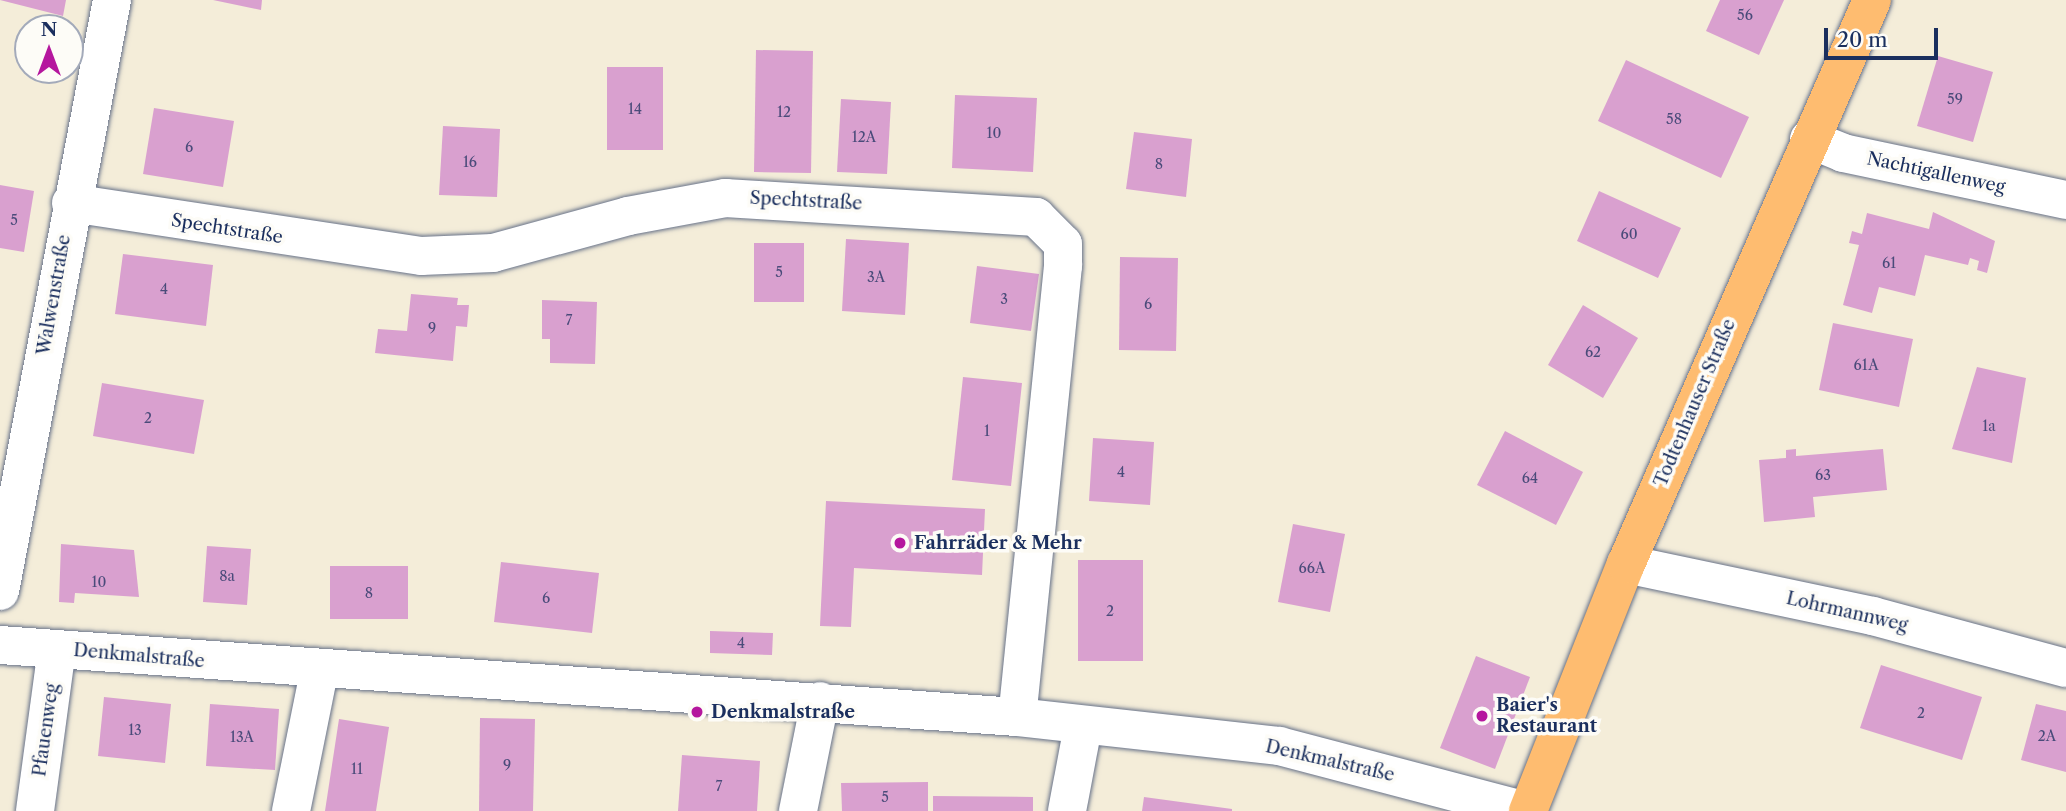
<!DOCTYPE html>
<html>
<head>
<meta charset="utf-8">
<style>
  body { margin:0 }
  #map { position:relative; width:2066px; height:811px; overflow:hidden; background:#f4edd9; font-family:"Libre Caslon Text",serif }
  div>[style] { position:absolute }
  .building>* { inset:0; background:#d9a0cf }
  .roads { filter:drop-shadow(0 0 2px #677289) drop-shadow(0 0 2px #677289) }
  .minor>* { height:38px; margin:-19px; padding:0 19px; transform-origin:19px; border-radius:19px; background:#fff }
  .major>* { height:38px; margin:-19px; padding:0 19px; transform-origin:19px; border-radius:19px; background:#febc70 }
  .dots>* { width:19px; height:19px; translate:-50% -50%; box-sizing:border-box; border:4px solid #fdfcf7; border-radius:50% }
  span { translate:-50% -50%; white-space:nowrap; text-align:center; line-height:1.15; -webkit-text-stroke:7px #fdfcf7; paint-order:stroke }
  .number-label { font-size:14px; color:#4a4b7a }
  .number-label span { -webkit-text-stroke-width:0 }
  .street-label { font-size:18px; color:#1b2f5e }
  .poi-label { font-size:18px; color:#1b2f5e; font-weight:700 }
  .left { translate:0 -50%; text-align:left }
  .north { position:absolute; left:14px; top:14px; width:70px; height:70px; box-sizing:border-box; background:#fdfcf7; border:2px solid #a3aaba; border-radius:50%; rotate:0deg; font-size:19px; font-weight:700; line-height:28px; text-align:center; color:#1b2f5e }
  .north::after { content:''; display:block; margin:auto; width:24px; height:32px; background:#b5179e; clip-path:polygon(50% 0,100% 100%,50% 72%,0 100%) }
  .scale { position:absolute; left:1824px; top:28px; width:114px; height:32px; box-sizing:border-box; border:4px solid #1b2f5e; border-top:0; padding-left:9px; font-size:21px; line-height:24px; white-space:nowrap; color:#1b2f5e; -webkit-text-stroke:5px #fdfcf7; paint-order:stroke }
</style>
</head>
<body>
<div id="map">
  <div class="building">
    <div style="clip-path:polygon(0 0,66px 0,63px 16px)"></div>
    <div style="clip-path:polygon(213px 0,262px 0,261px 10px)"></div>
    <div style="clip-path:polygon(1720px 0,1784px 0,1759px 55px,1706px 31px)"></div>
    <div style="clip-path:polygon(756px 50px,813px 51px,811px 173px,754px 172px)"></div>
    <div style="clip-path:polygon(1938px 56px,1993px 72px,1973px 142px,1917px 126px)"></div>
    <div style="clip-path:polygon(1626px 60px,1749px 117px,1721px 178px,1598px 121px)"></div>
    <div style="clip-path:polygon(607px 67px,663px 67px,663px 150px,607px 150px)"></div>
    <div style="clip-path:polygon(955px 95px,1037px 98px,1033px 172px,952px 168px)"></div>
    <div style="clip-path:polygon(841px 99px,891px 102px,887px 174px,837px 172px)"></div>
    <div style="clip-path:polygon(154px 108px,234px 121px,223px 187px,143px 174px)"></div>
    <div style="clip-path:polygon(443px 126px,500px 129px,497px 197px,439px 195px)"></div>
    <div style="clip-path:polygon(1134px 132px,1192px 139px,1186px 197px,1126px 189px)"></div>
    <div style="clip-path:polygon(0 185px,34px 191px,24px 252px,0 248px)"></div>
    <div style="clip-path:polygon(1599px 191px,1681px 228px,1658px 278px,1577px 241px)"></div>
    <div style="clip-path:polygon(1933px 212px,1995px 241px,1987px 273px,1977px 270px,1979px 261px,1970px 258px,1968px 265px,1925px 255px,1915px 296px,1879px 287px,1872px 313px,1843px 305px,1859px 245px,1849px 243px,1852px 231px,1862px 234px,1867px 213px,1929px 229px)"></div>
    <div style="clip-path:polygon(846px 239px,909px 243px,905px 315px,842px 311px)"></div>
    <div style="clip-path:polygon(754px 243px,804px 243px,804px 302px,754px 302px)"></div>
    <div style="clip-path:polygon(123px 254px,213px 265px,206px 326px,115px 314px)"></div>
    <div style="clip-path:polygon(1120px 257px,1178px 258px,1176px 351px,1119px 350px)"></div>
    <div style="clip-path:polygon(977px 266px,1039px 274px,1031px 331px,970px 323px)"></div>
    <div style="clip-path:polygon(411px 294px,458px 298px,457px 305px,469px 305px,467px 327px,456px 326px,453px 361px,375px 353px,378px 329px,407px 331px)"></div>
    <div style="clip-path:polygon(542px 300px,597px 302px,595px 364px,550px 363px,550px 339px,542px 339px)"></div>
    <div style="clip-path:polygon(1583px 305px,1638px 338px,1603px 398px,1548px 365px)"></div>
    <div style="clip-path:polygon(1833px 323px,1913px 339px,1899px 407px,1819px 390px)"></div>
    <div style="clip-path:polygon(1977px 367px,2026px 378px,2012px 463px,1952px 449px)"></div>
    <div style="clip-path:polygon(963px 377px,1022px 383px,1011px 486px,952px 480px)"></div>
    <div style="clip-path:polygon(102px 383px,204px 400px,194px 454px,93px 436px)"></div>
    <div style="clip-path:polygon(1505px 431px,1583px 472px,1556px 525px,1477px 485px)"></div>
    <div style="clip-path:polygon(1093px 438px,1154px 442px,1150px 505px,1089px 501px)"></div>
    <div style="clip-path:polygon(1796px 449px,1796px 456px,1883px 449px,1887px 490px,1813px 497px,1815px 517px,1764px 522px,1759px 460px,1786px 458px,1786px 450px)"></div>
    <div style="clip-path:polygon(826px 501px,985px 509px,982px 575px,854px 568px,851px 627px,820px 626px)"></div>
    <div style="clip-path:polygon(1293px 524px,1345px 534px,1330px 612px,1278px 602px)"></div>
    <div style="clip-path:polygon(61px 544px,134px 550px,139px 597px,75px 593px,74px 603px,59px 602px)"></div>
    <div style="clip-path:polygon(207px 546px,251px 549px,247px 605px,203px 602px)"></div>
    <div style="clip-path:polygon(1078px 560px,1143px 560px,1143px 661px,1078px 661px)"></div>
    <div style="clip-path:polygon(501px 562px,599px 573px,592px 633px,494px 622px)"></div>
    <div style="clip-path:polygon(330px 566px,408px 566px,408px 619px,330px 619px)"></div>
    <div style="clip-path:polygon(710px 631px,773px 633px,772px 655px,710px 653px)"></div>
    <div style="clip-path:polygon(1476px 656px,1530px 677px,1495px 769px,1440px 748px)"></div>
    <div style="clip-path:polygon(1881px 665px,1982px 697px,1962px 760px,1860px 728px)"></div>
    <div style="clip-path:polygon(104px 697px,171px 704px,165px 763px,98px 756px)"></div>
    <div style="clip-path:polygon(210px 704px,279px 709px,275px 770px,206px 766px)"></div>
    <div style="clip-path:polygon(2036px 704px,2066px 711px,2066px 772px,2021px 760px)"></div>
    <div style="clip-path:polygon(480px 718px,535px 719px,533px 811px,479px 811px)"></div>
    <div style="clip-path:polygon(339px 719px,389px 727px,376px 811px,325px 811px)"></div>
    <div style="clip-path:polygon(682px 755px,760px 761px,757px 811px,678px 811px)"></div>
    <div style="clip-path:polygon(928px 782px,928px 811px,842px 811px,841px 783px)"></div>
    <div style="clip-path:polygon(933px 796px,1033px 797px,1033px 811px,933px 811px)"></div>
    <div style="clip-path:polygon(1144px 797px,1232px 809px,1232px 811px,1142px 811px)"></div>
  </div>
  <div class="roads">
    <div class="minor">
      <div style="left:1809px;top:139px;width:37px;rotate:22deg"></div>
      <div style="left:1843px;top:153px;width:228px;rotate:11.9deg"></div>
      <div style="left:71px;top:203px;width:354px;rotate:8.6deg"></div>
      <div style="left:421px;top:256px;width:72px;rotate:-2.4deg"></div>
      <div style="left:493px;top:253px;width:140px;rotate:-15.3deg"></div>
      <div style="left:628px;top:216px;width:99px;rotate:-10.5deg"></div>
      <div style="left:725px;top:198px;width:312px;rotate:3.5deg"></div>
      <div style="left:1036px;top:217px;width:38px;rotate:45deg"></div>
      <div style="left:1063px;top:244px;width:22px;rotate:90deg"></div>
      <div style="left:1063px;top:266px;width:453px;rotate:95.8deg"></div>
      <div style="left:1626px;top:564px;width:252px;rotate:11.9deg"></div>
      <div style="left:1873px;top:616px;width:200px;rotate:15.1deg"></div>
      <div style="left:0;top:591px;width:602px;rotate:-79.27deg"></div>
      <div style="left:0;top:645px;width:1020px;rotate:4.05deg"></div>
      <div style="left:1017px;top:717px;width:264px;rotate:6.3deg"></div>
      <div style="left:1279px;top:746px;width:255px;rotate:14.7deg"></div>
      <div style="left:35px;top:811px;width:163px;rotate:-82.3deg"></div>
      <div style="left:291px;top:811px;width:142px;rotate:-78.6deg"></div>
      <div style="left:798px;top:811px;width:112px;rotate:-78.7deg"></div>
      <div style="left:1067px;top:811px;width:86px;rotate:-79.3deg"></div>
    </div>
    <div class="major">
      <div style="left:1528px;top:811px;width:266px;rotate:-68.4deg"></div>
      <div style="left:1626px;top:564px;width:615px;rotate:-66.43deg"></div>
    </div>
  </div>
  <div class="dots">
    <div style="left:900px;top:543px;background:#b5179e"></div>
    <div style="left:697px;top:712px;background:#b5179e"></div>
    <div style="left:1482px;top:716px;background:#b5179e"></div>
  </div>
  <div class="number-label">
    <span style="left:1745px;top:15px">56</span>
    <span style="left:1955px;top:99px">59</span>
    <span style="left:635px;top:109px">14</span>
    <span style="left:784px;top:112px">12</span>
    <span style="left:1674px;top:119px">58</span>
    <span style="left:994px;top:133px">10</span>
    <span style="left:864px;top:137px">12A</span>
    <span style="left:189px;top:147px">6</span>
    <span style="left:470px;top:162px">16</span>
    <span style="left:1159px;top:164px">8</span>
    <span style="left:14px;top:220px">5</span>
    <span style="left:1629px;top:234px">60</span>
    <span style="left:1889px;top:263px">61</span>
    <span style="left:779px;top:272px">5</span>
    <span style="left:876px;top:277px">3A</span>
    <span style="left:164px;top:289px">4</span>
    <span style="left:1004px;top:299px">3</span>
    <span style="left:1148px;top:304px">6</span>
    <span style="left:569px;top:320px">7</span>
    <span style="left:432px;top:328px">9</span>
    <span style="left:1593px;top:352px">62</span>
    <span style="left:1866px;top:365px">61A</span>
    <span style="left:148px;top:418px">2</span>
    <span style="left:1989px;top:426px">1a</span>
    <span style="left:987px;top:431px">1</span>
    <span style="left:1121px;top:472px">4</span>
    <span style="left:1823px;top:475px">63</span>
    <span style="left:1530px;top:478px">64</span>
    <span style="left:1312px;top:568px">66A</span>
    <span style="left:227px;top:576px">8a</span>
    <span style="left:99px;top:582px">10</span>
    <span style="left:369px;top:593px">8</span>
    <span style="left:546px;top:598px">6</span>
    <span style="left:1110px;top:611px">2</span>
    <span style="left:741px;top:643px">4</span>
    <span style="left:1921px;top:713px">2</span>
    <span style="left:135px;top:730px">13</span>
    <span style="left:2047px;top:736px">2A</span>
    <span style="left:242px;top:737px">13A</span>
    <span style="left:507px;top:765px">9</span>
    <span style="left:357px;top:769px">11</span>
    <span style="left:719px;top:786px">7</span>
    <span style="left:885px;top:797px">5</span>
  </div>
  <div class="street-label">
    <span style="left:1936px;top:173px;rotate:12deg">Nachtigallenweg</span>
    <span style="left:806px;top:201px;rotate:3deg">Spechtstraße</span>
    <span style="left:227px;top:229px;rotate:9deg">Spechtstraße</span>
    <span style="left:54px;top:295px;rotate:-80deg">Walwenstraße</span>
    <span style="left:1695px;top:403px;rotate:-67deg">Todtenhauser Straße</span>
    <span style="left:1847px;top:612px;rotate:13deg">Lohrmannweg</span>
    <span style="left:139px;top:656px;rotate:5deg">Denkmalstraße</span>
    <span style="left:46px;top:730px;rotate:-82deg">Pfauenweg</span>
    <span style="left:1330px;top:761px;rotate:13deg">Denkmalstraße</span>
  </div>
  <div class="poi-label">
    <span class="left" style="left:914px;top:543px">Fahrräder &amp; Mehr</span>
    <span class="left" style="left:1496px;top:716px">Baier's<br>Restaurant</span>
    <span class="left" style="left:711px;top:712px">Denkmalstraße</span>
  </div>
  <div class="north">N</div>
  <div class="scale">20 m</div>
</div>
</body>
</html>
